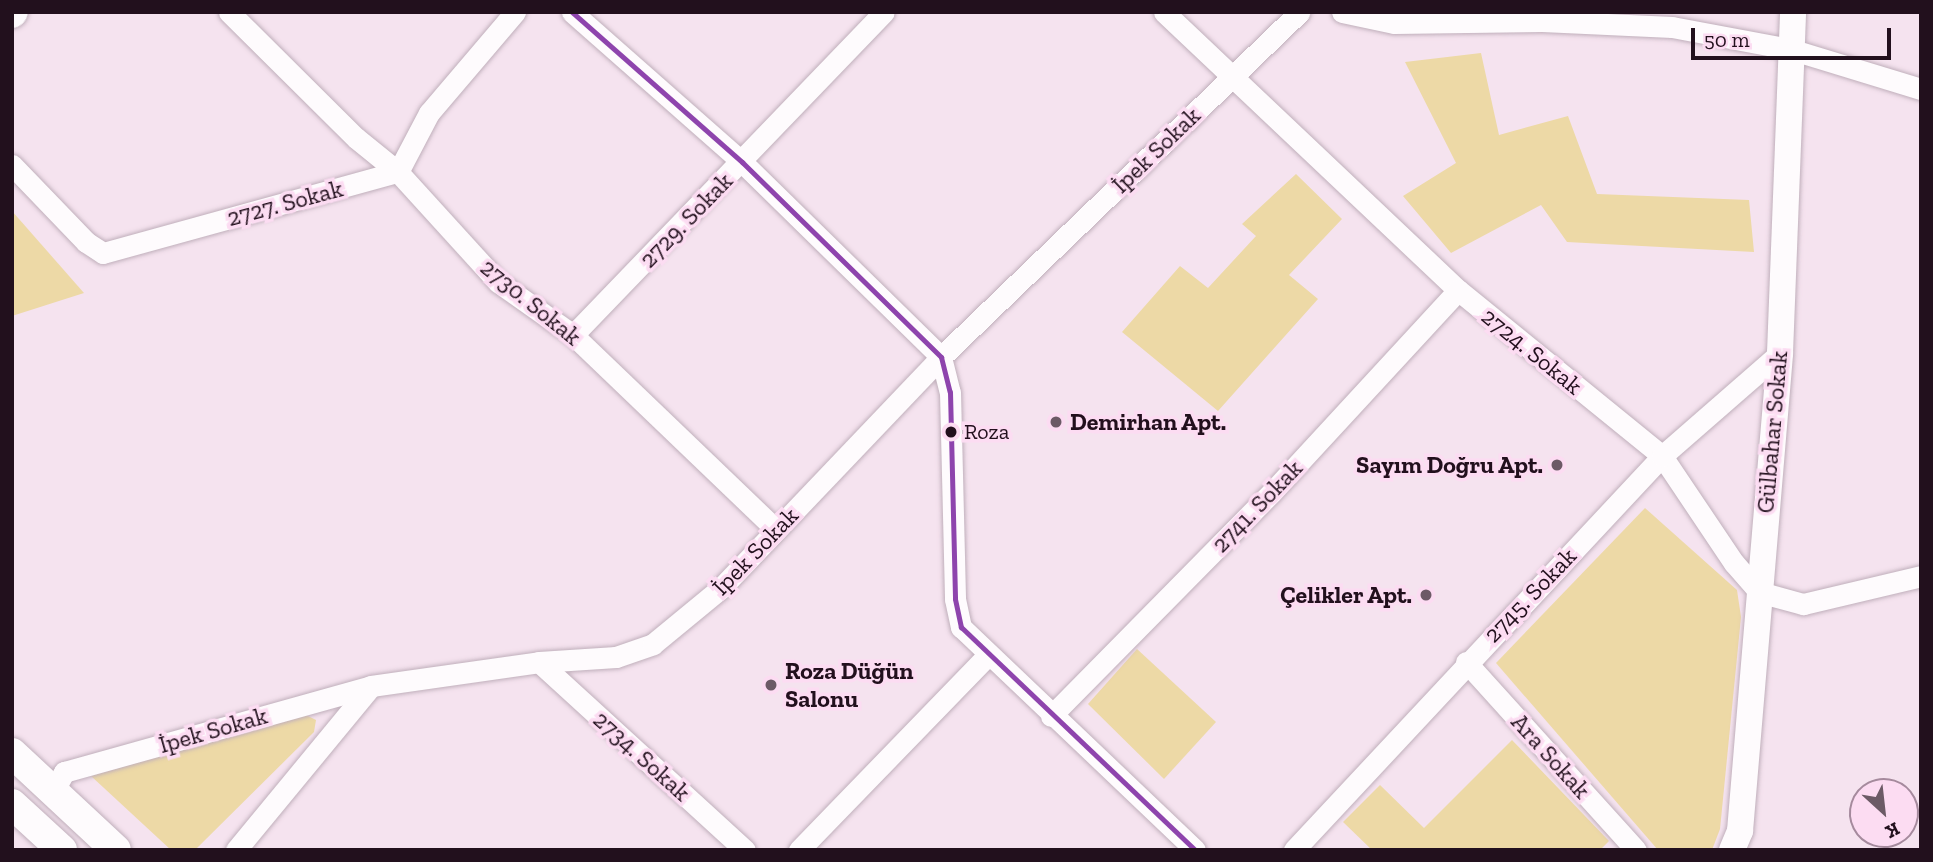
<!DOCTYPE html>
<html>
<head>
<meta charset="utf-8">
<style>
  body { margin:0 }
  #map { position:relative; width:1933px; height:862px; overflow:hidden; background:#f5e3ef; font-family:"Zilla Slab",serif }
  div>[style] { position:absolute }
  .green>* { inset:0; background:#edd9a6 }
  .roads { filter:drop-shadow(0 0 2px #c0afbb) drop-shadow(0 0 2px #c0afbb) }
  .minor>* { height:21px; margin:-10.5px; padding:0 10.5px; transform-origin:10.5px; border-radius:10.5px; background:#fefbfd }
  .tertiary>* { height:26px; margin:-13px; padding:0 13px; transform-origin:13px; border-radius:13px; background:#fefbfd }
  .secondary>* { height:30px; margin:-15px; padding:0 15px; transform-origin:15px; border-radius:15px; background:#fefbfd }
  .bus-1>* { height:5px; margin:-2.5px; padding:0 2.5px; transform-origin:2.5px; border-radius:2.5px; background:#8e44ad }
  .dots>* { width:19px; height:19px; translate:-50% -50%; box-sizing:border-box; border:4px solid #fcdcf2; border-radius:50% }
  span { translate:-50% -50%; white-space:nowrap; text-align:center; line-height:1.15; -webkit-text-stroke:7px #fcdcf2; paint-order:stroke }
  .bus-label { font-size:22px; color:#22101d }
  .left { translate:0 -50%; text-align:left }
  .street-label { font-size:24px; color:#22101d }
  .poi-label { font-size:24px; color:#22101d; font-weight:700 }
  .right { translate:-100% -50%; text-align:right }
  .frame { position:absolute; inset:0; border:14px solid #22101d; pointer-events:none }
  .north { position:absolute; left:1849px; top:778px; width:70px; height:70px; box-sizing:border-box; background:#fcdcf2; border:2px solid #a58a9d; border-radius:50%; rotate:153deg; font-size:19px; font-weight:700; line-height:28px; text-align:center; color:#22101d }
  .north::after { content:''; display:block; margin:auto; width:24px; height:32px; background:#6c5a66; clip-path:polygon(50% 0,100% 100%,50% 72%,0 100%) }
  .scale { position:absolute; left:1691px; top:28px; width:200px; height:32px; box-sizing:border-box; border:4px solid #22101d; border-top:0; padding-left:9px; font-size:21px; line-height:24px; white-space:nowrap; color:#22101d; -webkit-text-stroke:5px #fcdcf2; paint-order:stroke }
</style>
</head>
<body>
<div id="map">
  <div class="green">
    <div style="clip-path:polygon(1481px 53px,1499px 135px,1568px 116px,1597px 194px,1749px 200px,1754px 252px,1567px 242px,1541px 205px,1451px 253px,1403px 196px,1456px 163px,1405px 62px)"></div>
    <div style="clip-path:polygon(1296px 174px,1342px 219px,1289px 275px,1318px 299px,1218px 411px,1122px 332px,1180px 266px,1208px 288px,1256px 236px,1242px 224px)"></div>
    <div style="clip-path:polygon(12px 211px,84px 293px,12px 316px)"></div>
    <div style="clip-path:polygon(1645px 508px,1737px 590px,1741px 617px,1720px 829px,1712px 850px,1658px 850px,1496px 663px)"></div>
    <div style="clip-path:polygon(1137px 649px,1216px 722px,1164px 779px,1088px 704px)"></div>
    <div style="clip-path:polygon(304px 714px,316px 720px,314px 732px,195px 850px,171px 850px,91px 776px)"></div>
    <div style="clip-path:polygon(1512px 740px,1609px 841px,1600px 850px,1372px 850px,1343px 822px,1380px 785px,1424px 828px)"></div>
  </div>
  <div class="roads">
    <div class="minor">
      <div style="left:229px;top:12px;width:179px;rotate:44.8deg"></div>
      <div style="left:356px;top:138px;width:54px;rotate:39deg"></div>
      <div style="left:398px;top:172px;width:149px;rotate:47.7deg"></div>
      <div style="left:498px;top:282px;width:92px;rotate:35.2deg"></div>
      <div style="left:573px;top:335px;width:281px;rotate:43.8deg"></div>
      <div style="left:572px;top:12px;width:227px;rotate:41.4deg"></div>
      <div style="left:742px;top:162px;width:279px;rotate:44.4deg"></div>
      <div style="left:941px;top:357px;width:36px;rotate:76deg"></div>
      <div style="left:950px;top:392px;width:207px;rotate:88.6deg"></div>
      <div style="left:955px;top:599px;width:29px;rotate:78deg"></div>
      <div style="left:961px;top:627px;width:323px;rotate:43.6deg"></div>
      <div style="left:1164px;top:12px;width:405px;rotate:43.4deg"></div>
      <div style="left:1458px;top:290px;width:263px;rotate:39.1deg"></div>
      <div style="left:1662px;top:456px;width:129px;rotate:56.1deg"></div>
      <div style="left:1734px;top:563px;width:38px;rotate:49deg"></div>
      <div style="left:1759px;top:592px;width:46px;rotate:15.3deg"></div>
      <div style="left:1803px;top:604px;width:121px;rotate:-13.3deg"></div>
      <div style="left:1342px;top:12px;width:53px;rotate:11.9deg"></div>
      <div style="left:1394px;top:23px;width:148px;rotate:-0.8deg"></div>
      <div style="left:1542px;top:21px;width:130px;rotate:2.6deg"></div>
      <div style="left:1672px;top:27px;width:120px;rotate:10.6deg"></div>
      <div style="left:1790px;top:49px;width:137px;rotate:17deg"></div>
      <div style="left:12px;top:165px;width:107px;rotate:46.1deg"></div>
      <div style="left:86px;top:242px;width:20px;rotate:33deg"></div>
      <div style="left:103px;top:253px;width:306px;rotate:-15.4deg"></div>
      <div style="left:398px;top:172px;width:67px;rotate:-62.3deg"></div>
      <div style="left:429px;top:113px;width:133px;rotate:-49.6deg"></div>
      <div style="left:573px;top:335px;width:448px;rotate:-46.1deg"></div>
      <div style="left:539px;top:662px;width:279px;rotate:42.4deg"></div>
      <div style="left:1466px;top:662px;width:253px;rotate:47.9deg"></div>
      <div style="left:1051px;top:716px;width:313px;rotate:-45.4deg"></div>
      <div style="left:1271px;top:493px;width:276px;rotate:-47.3deg"></div>
      <div style="left:53px;top:792px;width:23px;rotate:-61deg"></div>
      <div style="left:64px;top:772px;width:319px;rotate:-15.6deg"></div>
      <div style="left:371px;top:686px;width:170px;rotate:-8.1deg"></div>
      <div style="left:539px;top:662px;width:77px;rotate:-3.7deg"></div>
      <div style="left:616px;top:657px;width:39px;rotate:-19deg"></div>
      <div style="left:653px;top:644px;width:88px;rotate:-39.5deg"></div>
      <div style="left:721px;top:588px;width:319px;rotate:-46.4deg"></div>
      <div style="left:941px;top:357px;width:497px;rotate:-43.9deg"></div>
      <div style="left:236px;top:850px;width:212px;rotate:-50.5deg"></div>
      <div style="left:799px;top:850px;width:270px;rotate:-45.9deg"></div>
      <div style="left:1294px;top:850px;width:539px;rotate:-46.95deg"></div>
      <div style="left:1662px;top:456px;width:157px;rotate:-41.1deg"></div>
    </div>
    <div class="tertiary">
      <div style="left:1732px;top:850px;width:21px;rotate:-67deg"></div>
      <div style="left:1740px;top:831px;width:480px;rotate:-85.2deg"></div>
      <div style="left:1780px;top:353px;width:341px;rotate:-87.8deg"></div>
    </div>
    <div class="secondary">
      <div style="left:12px;top:13px;width:1px;rotate:-45deg"></div>
      <div style="left:12px;top:753px;width:142px;rotate:43deg"></div>
      <div style="left:12px;top:804px;width:68px;rotate:42.6deg"></div>
    </div>
  </div>
  <div class="bus-1">
    <div style="left:572px;top:12px;width:227px;rotate:41.4deg"></div>
    <div style="left:742px;top:162px;width:279px;rotate:44.4deg"></div>
    <div style="left:941px;top:357px;width:36px;rotate:76deg"></div>
    <div style="left:950px;top:392px;width:207px;rotate:88.6deg"></div>
    <div style="left:955px;top:599px;width:29px;rotate:78deg"></div>
    <div style="left:961px;top:627px;width:323px;rotate:43.6deg"></div>
  </div>
  <div class="dots">
    <div style="left:1056px;top:422px;background:#6c5a66"></div>
    <div style="left:951px;top:432px;background:#22101d"></div>
    <div style="left:1557px;top:465px;background:#6c5a66"></div>
    <div style="left:1426px;top:595px;background:#6c5a66"></div>
    <div style="left:771px;top:685px;background:#6c5a66"></div>
  </div>
  <div class="bus-label">
    <span class="left" style="left:964px;top:432px">Roza</span>
  </div>
  <div class="street-label">
    <span style="left:1156px;top:150px;rotate:-44deg">İpek Sokak</span>
    <span style="left:285px;top:203px;rotate:-15deg">2727. Sokak</span>
    <span style="left:686px;top:220px;rotate:-46deg">2729. Sokak</span>
    <span style="left:531px;top:302px;rotate:39deg">2730. Sokak</span>
    <span style="left:1532px;top:351px;rotate:39deg">2724. Sokak</span>
    <span style="left:1772px;top:432px;rotate:-85deg">Gülbahar Sokak</span>
    <span style="left:1257px;top:506px;rotate:-46deg">2741. Sokak</span>
    <span style="left:755px;top:551px;rotate:-46deg">İpek Sokak</span>
    <span style="left:1530px;top:595px;rotate:-46deg">2745. Sokak</span>
    <span style="left:213px;top:730px;rotate:-16deg">İpek Sokak</span>
    <span style="left:642px;top:756px;rotate:42deg">2734. Sokak</span>
    <span style="left:1551px;top:756px;rotate:48deg">Ara Sokak</span>
  </div>
  <div class="poi-label">
    <span class="left" style="left:1070px;top:422px">Demirhan Apt.</span>
    <span class="right" style="left:1543px;top:465px">Sayım Doğru Apt.</span>
    <span class="right" style="left:1412px;top:595px">Çelikler Apt.</span>
    <span class="left" style="left:785px;top:685px">Roza Düğün<br>Salonu</span>
  </div>
  <div class="frame"></div>
  <div class="north">K</div>
  <div class="scale">50 m</div>
</div>
</body>
</html>
